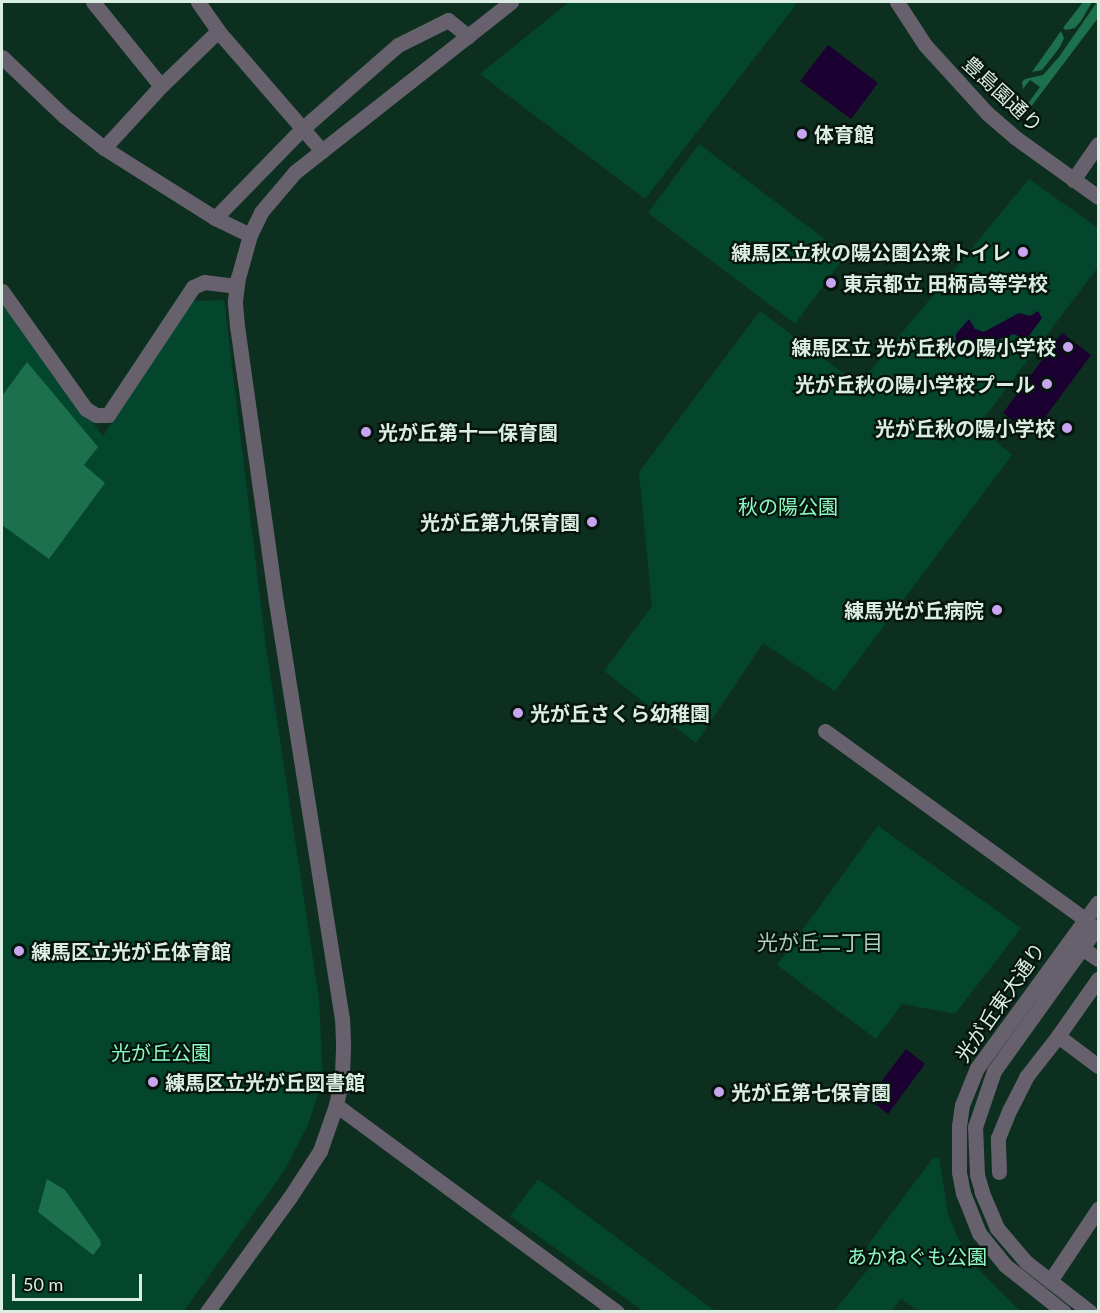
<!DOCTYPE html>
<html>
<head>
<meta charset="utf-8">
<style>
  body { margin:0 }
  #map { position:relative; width:1100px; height:1313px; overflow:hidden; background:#0d2f1f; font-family:Lato,"Noto Sans JP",sans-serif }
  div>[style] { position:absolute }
  .green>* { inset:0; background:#04462d }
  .forest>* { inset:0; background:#1d704d }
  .water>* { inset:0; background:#1b0031 }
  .minor>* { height:15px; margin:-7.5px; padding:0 7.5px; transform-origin:7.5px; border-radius:7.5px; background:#67616e }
  .tertiary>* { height:15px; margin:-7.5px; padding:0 7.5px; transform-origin:7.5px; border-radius:7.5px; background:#67616e }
  .dots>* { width:16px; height:16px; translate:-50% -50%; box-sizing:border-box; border:3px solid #06140d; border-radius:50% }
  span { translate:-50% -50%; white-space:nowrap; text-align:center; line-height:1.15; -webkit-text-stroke:4.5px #06140d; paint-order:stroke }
  .street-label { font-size:20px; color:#daede2 }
  .poi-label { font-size:20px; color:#daede2; font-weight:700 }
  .left { translate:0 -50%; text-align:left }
  .right { translate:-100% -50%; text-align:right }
  .park-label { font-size:20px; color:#8df9c2 }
  .neighbourhood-label { font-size:21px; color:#aacfba }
  .frame { position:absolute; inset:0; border:3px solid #daede2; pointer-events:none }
  .scale { position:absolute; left:12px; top:1274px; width:130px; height:27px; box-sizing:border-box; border:3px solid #daede2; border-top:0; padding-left:8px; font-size:18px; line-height:21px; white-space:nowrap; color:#daede2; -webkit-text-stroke:4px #06140d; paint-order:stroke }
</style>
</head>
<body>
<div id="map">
  <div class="green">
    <div style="clip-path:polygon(569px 2px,798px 2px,645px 199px,480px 74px)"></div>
    <div style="clip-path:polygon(699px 144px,846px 255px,795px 324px,648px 213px)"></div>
    <div style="clip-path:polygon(1029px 179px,1098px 228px,1098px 267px,978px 426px,1012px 455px,835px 691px,763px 643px,696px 743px,604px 671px,652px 606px,639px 472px,760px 311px,859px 385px)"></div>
    <div style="clip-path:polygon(224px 300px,266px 647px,319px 999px,323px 1080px,307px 1127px,284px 1171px,184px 1311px,2px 1311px,2px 301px,103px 436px,192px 301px)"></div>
    <div style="clip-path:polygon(878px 826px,1021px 928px,955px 1014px,902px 1004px,876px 1039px,777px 965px)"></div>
    <div style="clip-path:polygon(939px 1157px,948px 1214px,958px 1238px,975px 1266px,1020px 1311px,919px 1311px,901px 1299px,891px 1311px,834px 1311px,870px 1267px,868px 1245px,933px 1158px)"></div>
    <div style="clip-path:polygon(538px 1179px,715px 1311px,643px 1311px,510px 1216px)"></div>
  </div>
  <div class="forest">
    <div style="clip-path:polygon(1083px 2px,1092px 2px,1081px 21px,1075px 28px,1066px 30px,1063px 28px)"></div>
    <div style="clip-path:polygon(1097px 2px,1098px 18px,1027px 112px,1023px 110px,1040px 87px,1030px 80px,1023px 89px,1022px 82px,1025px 79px,1043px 75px,1059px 57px)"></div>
    <div style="clip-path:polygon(1061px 31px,1064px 38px,1060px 47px,1042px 70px,1032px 72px)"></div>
    <div style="clip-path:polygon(27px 362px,98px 447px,84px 465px,105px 483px,49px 559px,2px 525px,2px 396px)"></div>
    <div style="clip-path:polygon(47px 1179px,65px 1190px,100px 1240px,101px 1245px,93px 1255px,38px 1212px)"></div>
  </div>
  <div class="water">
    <div style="clip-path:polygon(828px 45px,878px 83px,851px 119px,800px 81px)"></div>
    <div style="clip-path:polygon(1038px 311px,1042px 318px,1028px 337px,1024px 339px,1014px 334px,988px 343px,987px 348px,992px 352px,976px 357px,956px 343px,956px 334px,969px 319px,975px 329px,984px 332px,1019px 313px,1030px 316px)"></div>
    <div style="clip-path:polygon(1062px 333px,1091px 355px,1032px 435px,1003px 413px)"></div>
    <div style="clip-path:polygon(906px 1049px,925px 1064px,888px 1114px,868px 1099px)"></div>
  </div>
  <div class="minor">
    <div style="left:93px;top:2px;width:108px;rotate:51deg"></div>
    <div style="left:198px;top:2px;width:35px;rotate:55deg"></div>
    <div style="left:218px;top:31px;width:159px;rotate:49.1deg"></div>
    <div style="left:2px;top:57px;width:86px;rotate:43.6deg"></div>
    <div style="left:64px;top:116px;width:51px;rotate:38.7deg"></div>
    <div style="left:104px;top:148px;width:131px;rotate:32.2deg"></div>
    <div style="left:215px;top:218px;width:39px;rotate:26deg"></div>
    <div style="left:104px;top:148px;width:84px;rotate:-47.4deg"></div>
    <div style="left:161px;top:86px;width:79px;rotate:-44deg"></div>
    <div style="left:1073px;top:180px;width:44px;rotate:-55.2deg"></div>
    <div style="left:215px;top:218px;width:124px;rotate:-45.7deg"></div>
    <div style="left:302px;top:129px;width:128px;rotate:-41.2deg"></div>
    <div style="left:398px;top:45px;width:56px;rotate:-26.6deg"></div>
    <div style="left:448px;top:20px;width:26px;rotate:39deg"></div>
    <div style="left:2px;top:291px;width:145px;rotate:54.6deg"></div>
    <div style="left:86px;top:409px;width:12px;rotate:31deg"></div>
    <div style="left:96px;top:415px;width:12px"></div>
    <div style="left:108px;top:415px;width:154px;rotate:-56.4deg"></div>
    <div style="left:193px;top:287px;width:12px;rotate:-24deg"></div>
    <div style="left:204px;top:282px;width:32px;rotate:7deg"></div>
    <div style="left:825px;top:731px;width:321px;rotate:35.9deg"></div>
    <div style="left:1082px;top:948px;width:19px;rotate:35deg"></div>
    <div style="left:1098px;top:979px;width:70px;rotate:125.1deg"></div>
    <div style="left:1058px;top:1036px;width:50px;rotate:36.9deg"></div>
    <div style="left:999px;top:1172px;width:34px;rotate:-92deg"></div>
    <div style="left:998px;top:1138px;width:31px;rotate:-68deg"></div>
    <div style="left:1010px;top:1109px;width:36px;rotate:-63deg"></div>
    <div style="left:1026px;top:1077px;width:52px;rotate:-52deg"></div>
    <div style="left:1050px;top:1281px;width:87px;rotate:-56.3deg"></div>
  </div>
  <div class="tertiary">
    <div style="left:897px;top:2px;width:51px;rotate:56.9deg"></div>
    <div style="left:925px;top:45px;width:92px;rotate:47.6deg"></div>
    <div style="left:987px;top:113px;width:38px;rotate:41deg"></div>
    <div style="left:1016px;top:138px;width:101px;rotate:35.7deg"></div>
    <div style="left:336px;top:1105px;width:349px;rotate:36.4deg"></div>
    <div style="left:207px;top:1312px;width:142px;rotate:-54.2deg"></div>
    <div style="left:290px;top:1197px;width:55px;rotate:-56.9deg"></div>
    <div style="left:320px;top:1151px;width:49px;rotate:-70.8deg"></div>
    <div style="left:336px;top:1105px;width:30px;rotate:-78deg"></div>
    <div style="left:342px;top:1076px;width:33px;rotate:-88deg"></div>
    <div style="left:343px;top:1043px;width:24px;rotate:-92deg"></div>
    <div style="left:342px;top:1019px;width:421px;rotate:-99deg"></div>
    <div style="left:276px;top:603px;width:280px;rotate:-98deg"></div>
    <div style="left:237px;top:326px;width:25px;rotate:-95deg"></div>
    <div style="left:235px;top:301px;width:23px;rotate:-83deg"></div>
    <div style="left:238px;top:278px;width:45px;rotate:-74.4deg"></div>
    <div style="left:250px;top:235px;width:25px;rotate:-64deg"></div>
    <div style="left:261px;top:212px;width:52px;rotate:-49.6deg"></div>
    <div style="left:295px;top:172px;width:275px;rotate:-38.2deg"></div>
    <div style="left:1064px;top:1312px;width:75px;rotate:-141.5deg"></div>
    <div style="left:1005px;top:1265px;width:41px;rotate:-129.1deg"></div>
    <div style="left:979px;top:1233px;width:43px;rotate:-111.8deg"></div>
    <div style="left:963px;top:1193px;width:21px;rotate:-101deg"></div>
    <div style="left:959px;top:1172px;width:46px;rotate:-90deg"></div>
    <div style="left:959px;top:1126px;width:21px;rotate:-82deg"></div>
    <div style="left:962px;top:1105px;width:40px;rotate:-68deg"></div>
    <div style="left:977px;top:1068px;width:205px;rotate:-53.9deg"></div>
    <div style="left:1090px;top:1312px;width:81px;rotate:-142deg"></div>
    <div style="left:1026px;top:1262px;width:45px;rotate:-130.5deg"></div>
    <div style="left:997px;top:1228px;width:39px;rotate:-113deg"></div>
    <div style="left:982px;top:1192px;width:19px;rotate:-106deg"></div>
    <div style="left:977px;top:1174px;width:47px;rotate:-92.4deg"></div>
    <div style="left:975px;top:1127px;width:59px;rotate:-71.3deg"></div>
    <div style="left:994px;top:1071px;width:178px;rotate:-54.4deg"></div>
  </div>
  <div class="dots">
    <div style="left:802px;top:134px;background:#c7a6ef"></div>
    <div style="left:1023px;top:252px;background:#c7a6ef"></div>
    <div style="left:831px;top:283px;background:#c7a6ef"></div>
    <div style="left:1068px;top:347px;background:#c7a6ef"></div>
    <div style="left:1047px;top:384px;background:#c7a6ef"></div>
    <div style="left:1067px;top:428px;background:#c7a6ef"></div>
    <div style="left:366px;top:432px;background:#c7a6ef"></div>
    <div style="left:592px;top:522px;background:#c7a6ef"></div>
    <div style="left:997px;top:610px;background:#c7a6ef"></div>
    <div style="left:518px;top:713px;background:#c7a6ef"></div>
    <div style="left:19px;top:951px;background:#c7a6ef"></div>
    <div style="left:153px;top:1082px;background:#c7a6ef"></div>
    <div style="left:719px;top:1092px;background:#c7a6ef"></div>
  </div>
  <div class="street-label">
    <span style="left:1003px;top:94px;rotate:43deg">豊島園通り</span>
    <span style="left:1000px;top:1002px;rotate:-55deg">光が丘東大通り</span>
  </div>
  <div class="poi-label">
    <span class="left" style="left:814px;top:134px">体育館</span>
    <span class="right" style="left:1011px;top:252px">練馬区立秋の陽公園公衆トイレ</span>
    <span class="left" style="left:843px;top:283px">東京都立 田柄高等学校</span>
    <span class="right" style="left:1056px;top:347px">練馬区立 光が丘秋の陽小学校</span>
    <span class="right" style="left:1035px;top:384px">光が丘秋の陽小学校プール</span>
    <span class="right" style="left:1055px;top:428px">光が丘秋の陽小学校</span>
    <span class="left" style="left:378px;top:432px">光が丘第十一保育園</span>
    <span class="right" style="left:580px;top:522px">光が丘第九保育園</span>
    <span class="right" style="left:984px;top:610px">練馬光が丘病院</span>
    <span class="left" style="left:530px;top:713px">光が丘さくら幼稚園</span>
    <span class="left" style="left:31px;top:951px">練馬区立光が丘体育館</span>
    <span class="left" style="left:165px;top:1082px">練馬区立光が丘図書館</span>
    <span class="left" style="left:731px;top:1092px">光が丘第七保育園</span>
  </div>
  <div class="park-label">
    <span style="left:788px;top:506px">秋の陽公園</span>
    <span style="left:161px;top:1052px">光が丘公園</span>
    <span style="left:917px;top:1256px">あかねぐも公園</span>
  </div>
  <div class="neighbourhood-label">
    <span style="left:820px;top:942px">光が丘二丁目</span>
  </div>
  <div class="frame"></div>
  <div class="scale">50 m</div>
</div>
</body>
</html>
